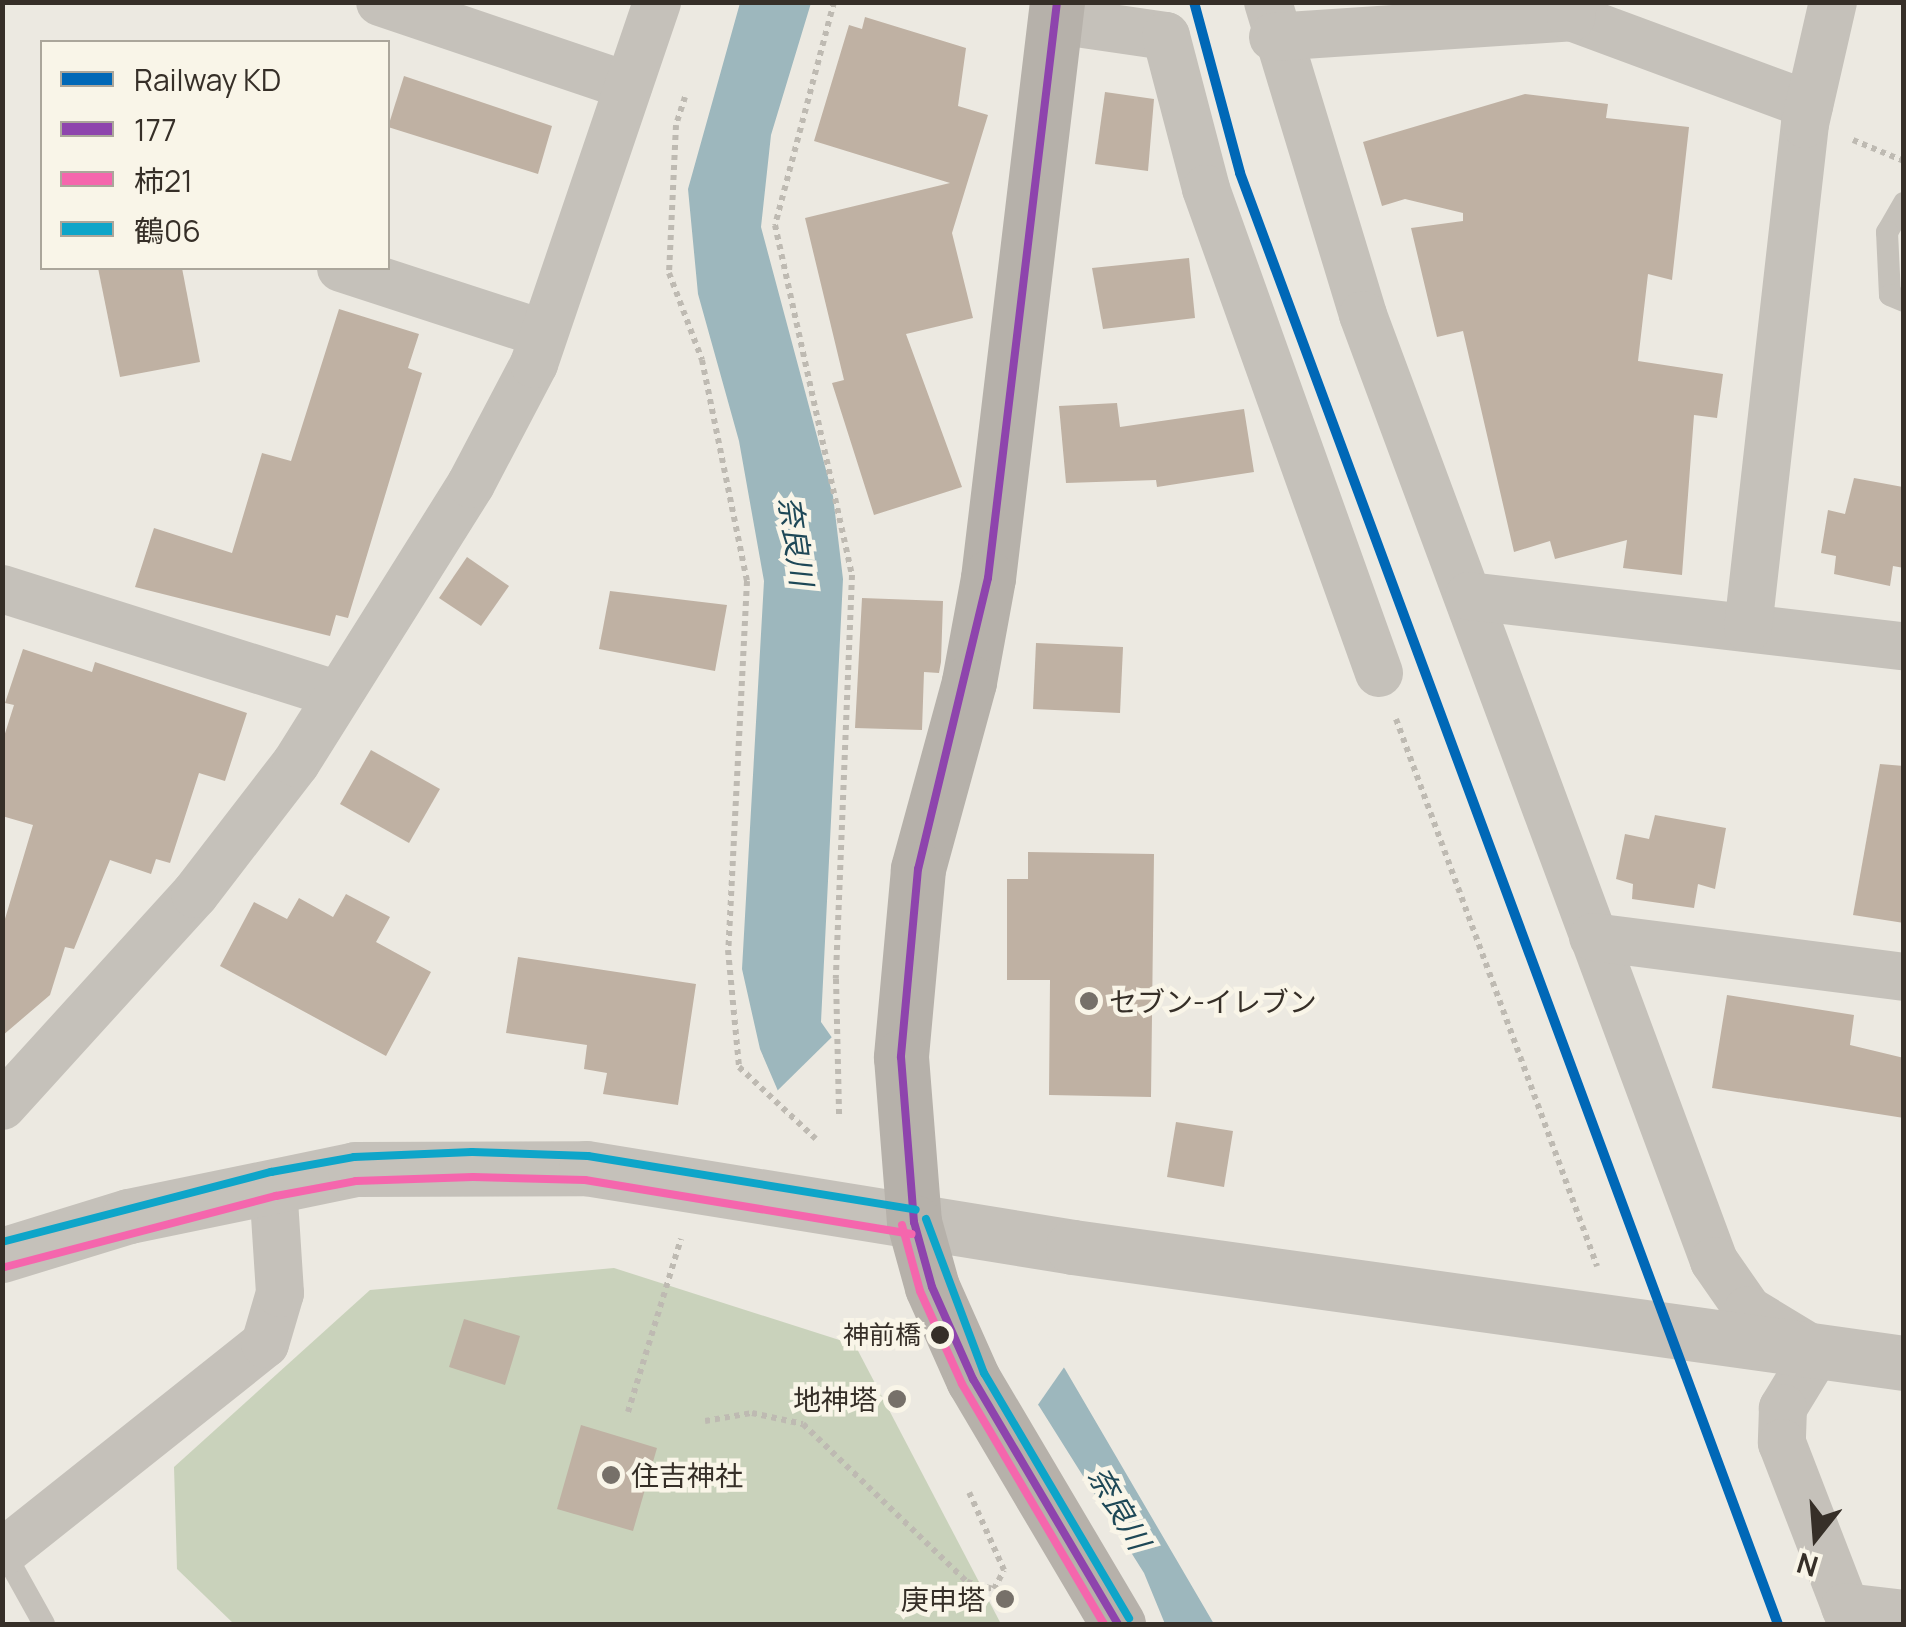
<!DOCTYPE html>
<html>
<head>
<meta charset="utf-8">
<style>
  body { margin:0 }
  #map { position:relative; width:1906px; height:1627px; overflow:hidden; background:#ece9e1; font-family:Manrope,"Noto Sans JP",sans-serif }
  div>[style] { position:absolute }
  .green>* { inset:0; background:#c9d2bb }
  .water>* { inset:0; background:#9db7bd }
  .pier>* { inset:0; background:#ece9e1 }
  .building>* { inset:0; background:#bfb1a3 }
  .path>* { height:6px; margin-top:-3px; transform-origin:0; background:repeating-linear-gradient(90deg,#bebab2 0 5px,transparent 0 10px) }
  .service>* { height:22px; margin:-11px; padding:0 11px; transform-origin:11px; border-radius:11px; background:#c5c1ba }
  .minor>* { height:48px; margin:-24px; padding:0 24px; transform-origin:24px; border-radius:24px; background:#c5c1ba }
  .tertiary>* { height:55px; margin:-27.5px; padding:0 27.5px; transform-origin:27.5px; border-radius:27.5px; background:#c5c1ba }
  .secondary>* { height:55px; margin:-27.5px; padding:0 27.5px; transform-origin:27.5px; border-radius:27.5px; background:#b6b1aa }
  .bus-1>* { height:8px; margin:-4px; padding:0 4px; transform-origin:4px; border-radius:4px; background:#8e44ad }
  .bus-2>* { height:8px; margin:-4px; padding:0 4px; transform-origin:4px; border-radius:4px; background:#f566ad }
  .bus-3>* { height:8px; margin:-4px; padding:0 4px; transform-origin:4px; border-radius:4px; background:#0ea5c9 }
  .rail-1>* { height:10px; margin:-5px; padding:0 5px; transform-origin:5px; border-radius:5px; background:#0068b7 }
  .dots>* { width:28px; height:28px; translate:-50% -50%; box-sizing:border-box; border:5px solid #f9f5e8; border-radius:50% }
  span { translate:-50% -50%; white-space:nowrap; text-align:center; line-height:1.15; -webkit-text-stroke:9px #f9f5e8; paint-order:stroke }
  .bus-label { font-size:26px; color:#362f28 }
  .right { translate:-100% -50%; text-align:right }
  .poi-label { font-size:28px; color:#362f28 }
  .left { translate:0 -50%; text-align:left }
  .water-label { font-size:30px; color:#1e4857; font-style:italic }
  .frame { position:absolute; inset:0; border:5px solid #362f28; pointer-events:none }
  .legend { position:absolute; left:40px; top:40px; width:350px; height:230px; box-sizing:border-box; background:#f9f5e8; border:2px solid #aba69b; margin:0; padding:12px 18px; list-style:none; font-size:30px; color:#362f28 }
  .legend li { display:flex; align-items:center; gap:20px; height:50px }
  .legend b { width:50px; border:2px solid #aba69b }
  .north { position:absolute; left:1766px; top:1487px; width:100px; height:100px; -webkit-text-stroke:8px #f9f5e8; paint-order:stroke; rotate:197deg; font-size:28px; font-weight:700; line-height:40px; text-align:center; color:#362f28 }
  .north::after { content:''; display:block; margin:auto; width:35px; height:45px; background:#362f28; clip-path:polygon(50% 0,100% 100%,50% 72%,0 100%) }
</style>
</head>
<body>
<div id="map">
  <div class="green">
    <div style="clip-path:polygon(614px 1268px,855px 1345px,1001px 1624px,234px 1624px,177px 1569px,174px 1467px,370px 1290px)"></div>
  </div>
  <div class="water">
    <div style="clip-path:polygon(740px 3px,811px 3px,771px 135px,761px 227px,833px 496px,843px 579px,821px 1022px,1065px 1369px,1214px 1624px,1165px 1624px,1144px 1573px,1039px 1406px,778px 1091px,760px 1049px,742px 969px,764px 581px,739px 441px,698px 294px,688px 189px)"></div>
  </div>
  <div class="pier">
    <div style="clip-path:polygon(835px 1034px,1067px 1363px,1035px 1409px,774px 1094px)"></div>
  </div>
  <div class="building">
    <div style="clip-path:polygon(865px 17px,966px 48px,958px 106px,988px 115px,952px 233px,973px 318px,906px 334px,962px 487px,874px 515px,832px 383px,844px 380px,805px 218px,950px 183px,814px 141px,849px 25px,862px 29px)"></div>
    <div style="clip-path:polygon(404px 76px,552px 126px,538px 174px,388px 127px)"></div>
    <div style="clip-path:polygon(1105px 92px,1154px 99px,1148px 171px,1095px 164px)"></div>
    <div style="clip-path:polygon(1525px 94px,1608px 104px,1606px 118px,1689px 127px,1672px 280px,1648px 274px,1638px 361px,1723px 374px,1717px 418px,1694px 415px,1682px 575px,1623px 568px,1627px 540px,1555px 559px,1550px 541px,1514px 552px,1463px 331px,1437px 337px,1411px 228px,1463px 221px,1463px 213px,1405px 199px,1382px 206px,1363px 142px)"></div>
    <div style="clip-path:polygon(1189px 258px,1195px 318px,1103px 329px,1092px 268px)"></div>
    <div style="clip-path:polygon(98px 268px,182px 268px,200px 362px,120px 377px)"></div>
    <div style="clip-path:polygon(339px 309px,419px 334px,408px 368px,422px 373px,348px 618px,336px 615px,330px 636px,135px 587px,154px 528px,232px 553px,262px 453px,291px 461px)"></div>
    <div style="clip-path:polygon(1117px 403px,1120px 427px,1244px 409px,1254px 472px,1157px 487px,1156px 480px,1066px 483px,1059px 406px)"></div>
    <div style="clip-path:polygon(1854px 478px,1903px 487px,1904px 568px,1893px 566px,1890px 586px,1834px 574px,1836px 556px,1821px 553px,1828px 510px,1845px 514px)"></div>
    <div style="clip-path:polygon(467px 557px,509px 586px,481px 626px,439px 598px)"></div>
    <div style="clip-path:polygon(610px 591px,727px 605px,715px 671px,599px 649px)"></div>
    <div style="clip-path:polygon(862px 598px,943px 601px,941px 662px,939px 673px,924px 672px,922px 730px,855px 728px)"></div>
    <div style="clip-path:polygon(1036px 643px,1123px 647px,1120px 713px,1033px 709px)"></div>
    <div style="clip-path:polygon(23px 649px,92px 672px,95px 662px,247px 713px,225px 781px,199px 773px,170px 863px,156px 859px,151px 874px,110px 860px,74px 949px,65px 947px,50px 995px,2px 1036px,2px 929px,33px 825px,2px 816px,2px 743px,14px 705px,5px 703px)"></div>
    <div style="clip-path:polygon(371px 750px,440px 789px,409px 843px,340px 804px)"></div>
    <div style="clip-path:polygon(1880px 764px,1904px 766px,1904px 923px,1853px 915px)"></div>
    <div style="clip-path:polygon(1655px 815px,1726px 828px,1715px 889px,1698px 884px,1694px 908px,1632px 899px,1633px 884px,1616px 879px,1625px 834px,1649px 839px)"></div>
    <div style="clip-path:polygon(1028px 852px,1154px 854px,1151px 1097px,1049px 1095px,1050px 980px,1007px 980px,1007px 879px,1028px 879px)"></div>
    <div style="clip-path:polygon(346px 894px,390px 917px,376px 942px,431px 972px,386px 1056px,220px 966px,254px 902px,287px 919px,299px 898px,333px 917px)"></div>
    <div style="clip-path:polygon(518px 957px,696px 984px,678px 1105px,603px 1094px,607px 1073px,584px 1069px,587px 1045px,506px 1033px)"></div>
    <div style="clip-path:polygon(1727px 995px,1854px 1015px,1850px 1045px,1904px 1058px,1904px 1118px,1712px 1088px)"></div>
    <div style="clip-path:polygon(1176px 1122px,1233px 1131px,1224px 1187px,1167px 1177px)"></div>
    <div style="clip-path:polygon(464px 1319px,520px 1336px,505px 1385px,449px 1367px)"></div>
    <div style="clip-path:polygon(581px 1425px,657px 1448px,633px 1531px,557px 1509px)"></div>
  </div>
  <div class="path">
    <div style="left:834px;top:2px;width:231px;rotate:104.8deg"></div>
    <div style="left:775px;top:225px;width:358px;rotate:77.6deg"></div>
    <div style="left:852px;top:575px;width:404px;rotate:92.3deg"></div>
    <div style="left:836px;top:979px;width:135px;rotate:88.7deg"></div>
    <div style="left:685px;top:97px;width:29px;rotate:108deg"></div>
    <div style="left:676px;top:125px;width:148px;rotate:92.7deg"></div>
    <div style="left:669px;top:273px;width:93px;rotate:69.2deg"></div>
    <div style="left:702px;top:360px;width:226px;rotate:78.5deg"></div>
    <div style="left:747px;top:581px;width:369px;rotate:92.9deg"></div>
    <div style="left:728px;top:950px;width:118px;rotate:84.6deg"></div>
    <div style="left:739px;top:1067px;width:105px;rotate:43.1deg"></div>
    <div style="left:1853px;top:140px;width:55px;rotate:22.4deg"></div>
    <div style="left:1396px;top:719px;width:583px;rotate:69.82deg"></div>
    <div style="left:628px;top:1412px;width:181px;rotate:-73deg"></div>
    <div style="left:705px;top:1421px;width:48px;rotate:-9.7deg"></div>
    <div style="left:752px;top:1413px;width:52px;rotate:12.2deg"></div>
    <div style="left:803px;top:1424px;width:228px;rotate:43.9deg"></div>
    <div style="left:967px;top:1582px;width:28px;rotate:15deg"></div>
    <div style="left:994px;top:1589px;width:21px;rotate:-62deg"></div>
    <div style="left:1004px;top:1570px;width:85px;rotate:-114.2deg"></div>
  </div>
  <div class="service">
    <div style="left:1904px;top:203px;width:34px;rotate:120deg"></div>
    <div style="left:1887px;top:232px;width:63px;rotate:87.3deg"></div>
    <div style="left:1890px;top:295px;width:15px;rotate:23deg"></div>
    <div style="left:4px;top:1552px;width:82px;rotate:60.9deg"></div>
  </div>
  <div class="minor">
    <div style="left:380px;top:2px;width:262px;rotate:18.7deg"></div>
    <div style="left:1268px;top:2px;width:327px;rotate:73.1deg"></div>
    <div style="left:1363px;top:315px;width:1009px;rotate:69.64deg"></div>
    <div style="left:1714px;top:1261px;width:60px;rotate:55.2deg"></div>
    <div style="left:1748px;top:1310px;width:81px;rotate:31.3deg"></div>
    <div style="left:1817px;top:1352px;width:66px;rotate:121.3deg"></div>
    <div style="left:1783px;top:1408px;width:35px;rotate:92deg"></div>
    <div style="left:1782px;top:1443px;width:194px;rotate:68.9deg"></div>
    <div style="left:1571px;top:17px;width:254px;rotate:20.3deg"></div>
    <div style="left:1056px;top:20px;width:111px;rotate:8.3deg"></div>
    <div style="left:1166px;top:36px;width:158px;rotate:75.3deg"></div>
    <div style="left:1206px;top:189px;width:514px;rotate:70.33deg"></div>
    <div style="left:1273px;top:37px;width:299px;rotate:-3.8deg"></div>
    <div style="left:1571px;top:17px;width:15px;rotate:-82deg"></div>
    <div style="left:341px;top:268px;width:213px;rotate:18deg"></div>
    <div style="left:2px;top:589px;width:349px;rotate:17.5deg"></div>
    <div style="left:1469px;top:596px;width:438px;rotate:6.6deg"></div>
    <div style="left:1748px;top:628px;width:507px;rotate:-83.55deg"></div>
    <div style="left:1805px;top:124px;width:125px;rotate:-77.1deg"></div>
    <div style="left:1593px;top:937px;width:314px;rotate:7.3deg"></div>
    <div style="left:2px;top:1106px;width:287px;rotate:-47.7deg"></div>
    <div style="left:195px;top:894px;width:165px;rotate:-52.4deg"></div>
    <div style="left:296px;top:763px;width:329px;rotate:-57.9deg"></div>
    <div style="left:471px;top:484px;width:136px;rotate:-62.3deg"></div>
    <div style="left:534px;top:364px;width:382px;rotate:-71.2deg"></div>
    <div style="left:2px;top:1553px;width:336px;rotate:-38.5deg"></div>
    <div style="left:265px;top:1344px;width:53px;rotate:-73.6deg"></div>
    <div style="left:280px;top:1293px;width:109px;rotate:-93.7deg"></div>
    <div style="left:1845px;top:1607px;width:59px;rotate:6.8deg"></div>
  </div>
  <div class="tertiary">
    <div style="left:2px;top:1255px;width:133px;rotate:-17.1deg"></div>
    <div style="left:129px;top:1216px;width:231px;rotate:-11.7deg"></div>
    <div style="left:355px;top:1169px;width:231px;rotate:-0.2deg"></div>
    <div style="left:586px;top:1168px;width:493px;rotate:9.2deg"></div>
    <div style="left:1073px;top:1247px;width:839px;rotate:7.95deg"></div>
  </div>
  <div class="secondary">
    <div style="left:1057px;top:2px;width:580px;rotate:96.83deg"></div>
    <div style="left:988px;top:578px;width:106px;rotate:100.4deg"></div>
    <div style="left:969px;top:682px;width:194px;rotate:105.3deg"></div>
    <div style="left:918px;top:869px;width:189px;rotate:95.2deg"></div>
    <div style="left:901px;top:1057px;width:166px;rotate:85.5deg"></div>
    <div style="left:914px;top:1222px;width:67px;rotate:74.5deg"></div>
    <div style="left:932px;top:1287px;width:101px;rotate:66deg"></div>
    <div style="left:973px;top:1379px;width:285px;rotate:59.4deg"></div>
  </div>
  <div class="bus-1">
    <div style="left:1057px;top:2px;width:580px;rotate:96.83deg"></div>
    <div style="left:988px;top:578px;width:299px;rotate:103.5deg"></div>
    <div style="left:918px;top:869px;width:189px;rotate:95.2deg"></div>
    <div style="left:901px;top:1057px;width:166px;rotate:85.5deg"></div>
    <div style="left:914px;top:1222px;width:67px;rotate:74.5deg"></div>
    <div style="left:932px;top:1287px;width:101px;rotate:66deg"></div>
    <div style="left:973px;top:1379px;width:285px;rotate:59.4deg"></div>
  </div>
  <div class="bus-2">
    <div style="left:902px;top:1225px;width:68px;rotate:74.7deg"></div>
    <div style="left:920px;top:1291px;width:102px;rotate:65.7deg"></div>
    <div style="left:962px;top:1384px;width:279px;rotate:59.4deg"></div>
    <div style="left:5px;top:1267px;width:280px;rotate:-14.7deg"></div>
    <div style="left:276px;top:1196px;width:81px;rotate:-10.6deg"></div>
    <div style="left:356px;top:1181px;width:117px;rotate:-2deg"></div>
    <div style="left:473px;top:1177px;width:112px;rotate:1.5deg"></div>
    <div style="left:585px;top:1180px;width:331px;rotate:9.4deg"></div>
  </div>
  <div class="bus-3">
    <div style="left:926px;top:1219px;width:165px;rotate:69.4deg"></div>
    <div style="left:984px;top:1373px;width:285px;rotate:59.4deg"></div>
    <div style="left:2px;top:1242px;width:278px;rotate:-14.6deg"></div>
    <div style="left:271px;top:1172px;width:84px;rotate:-10.2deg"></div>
    <div style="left:354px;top:1157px;width:118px;rotate:-2.4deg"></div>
    <div style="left:472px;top:1152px;width:116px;rotate:2deg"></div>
    <div style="left:588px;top:1156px;width:332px;rotate:9.3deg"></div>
  </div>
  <div class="rail-1">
    <div style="left:1194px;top:2px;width:177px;rotate:74.9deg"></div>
    <div style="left:1240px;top:173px;width:1548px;rotate:69.66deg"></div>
  </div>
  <div class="dots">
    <div style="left:1089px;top:1001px;background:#767069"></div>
    <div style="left:940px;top:1335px;background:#362f28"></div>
    <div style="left:897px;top:1399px;background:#767069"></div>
    <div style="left:611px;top:1475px;background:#767069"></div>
    <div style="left:1005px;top:1599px;background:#767069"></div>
  </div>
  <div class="bus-label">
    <span class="right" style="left:921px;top:1335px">神前橋</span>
  </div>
  <div class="poi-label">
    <span class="left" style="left:1109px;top:1001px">セブン-イレブン</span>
    <span class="right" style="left:877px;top:1399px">地神塔</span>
    <span class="left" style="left:631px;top:1475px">住吉神社</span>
    <span class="right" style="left:985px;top:1599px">庚申塔</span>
  </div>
  <div class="water-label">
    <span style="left:796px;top:541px;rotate:82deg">奈良川</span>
    <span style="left:1119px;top:1508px;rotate:60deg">奈良川</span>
  </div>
  <div class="frame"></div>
  <ul class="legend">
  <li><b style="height:12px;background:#0068b7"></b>Railway KD</li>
  <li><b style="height:12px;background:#8e44ad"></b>177</li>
  <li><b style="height:12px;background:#f566ad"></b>柿21</li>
  <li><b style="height:12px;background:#0ea5c9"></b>鶴06</li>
  </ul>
  <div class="north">N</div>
</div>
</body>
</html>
